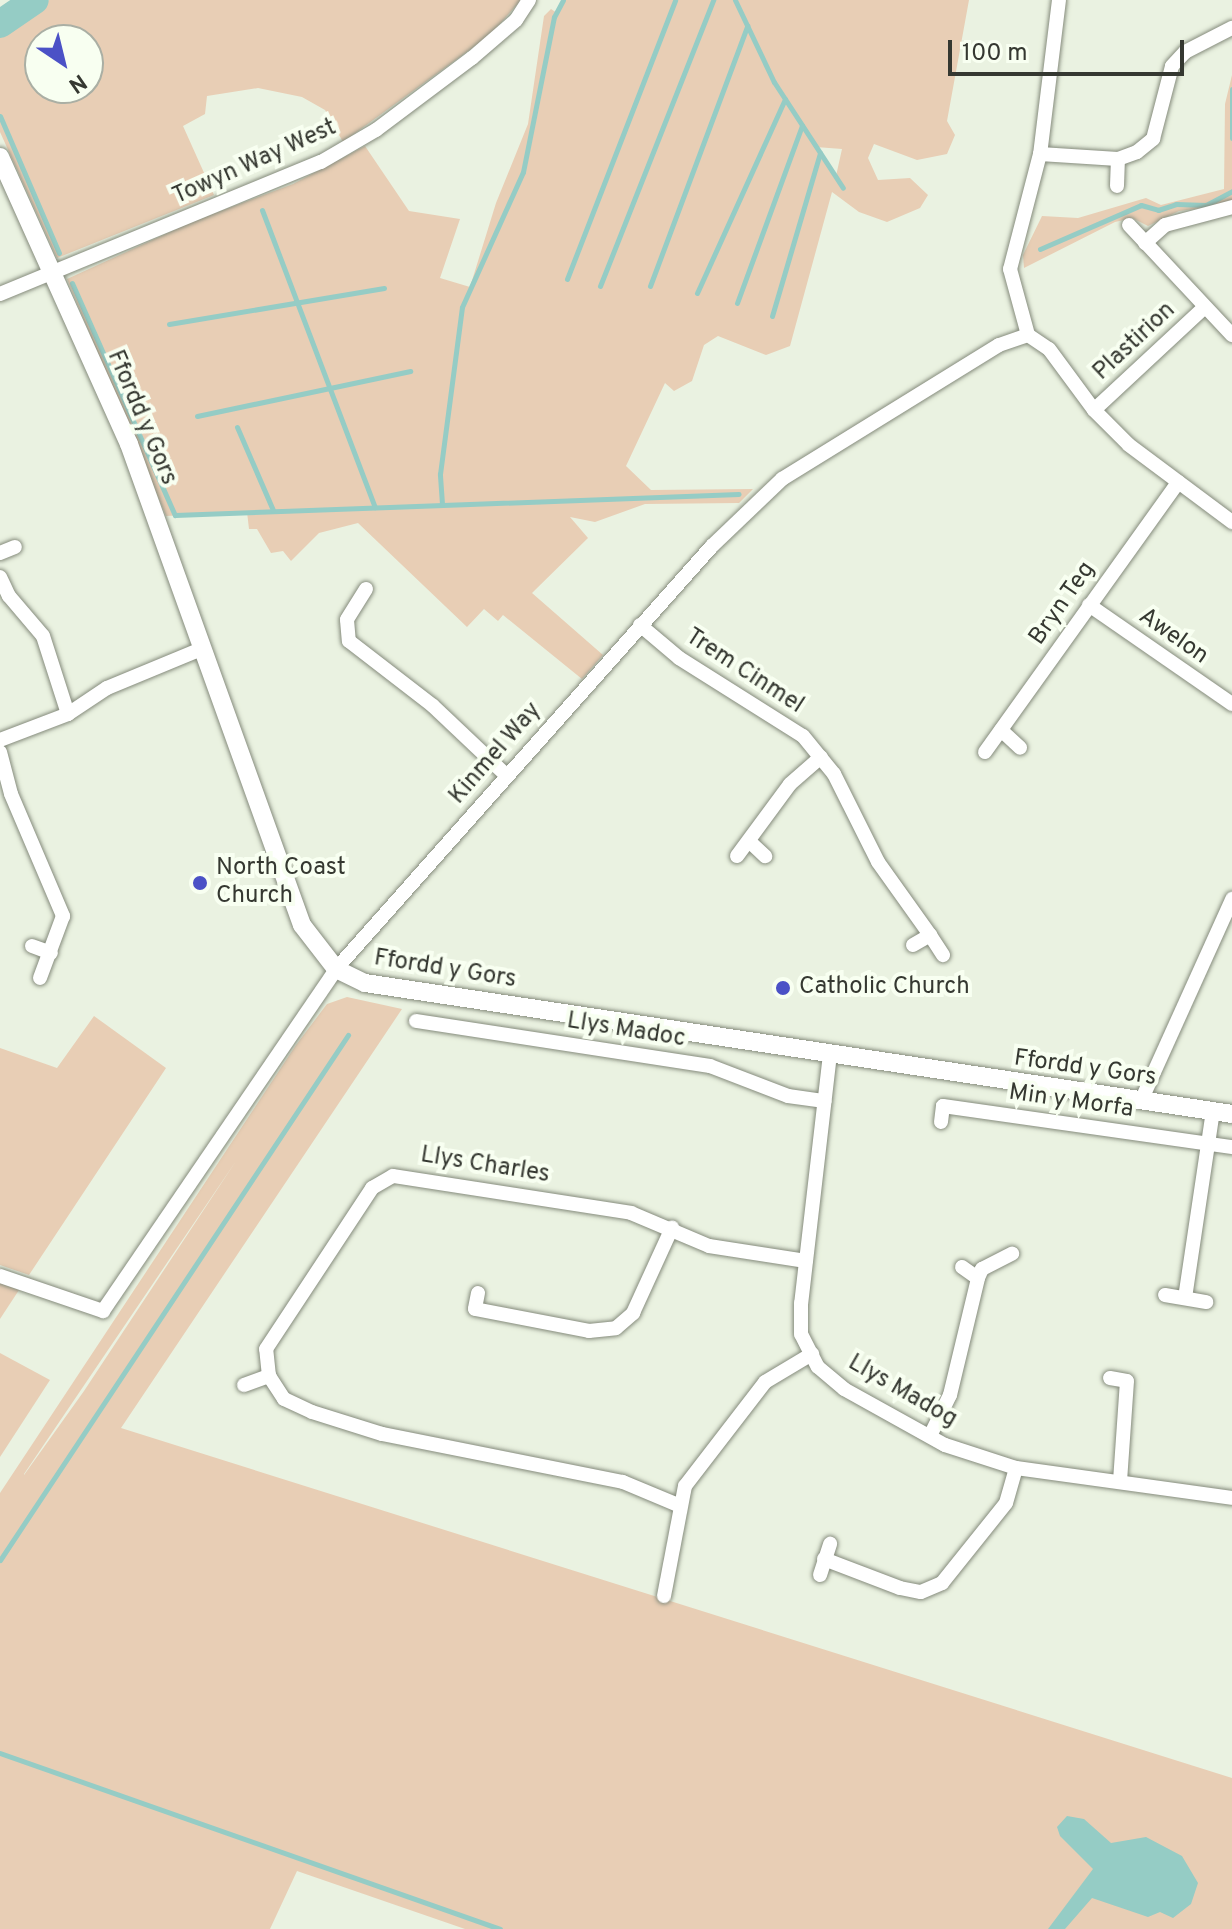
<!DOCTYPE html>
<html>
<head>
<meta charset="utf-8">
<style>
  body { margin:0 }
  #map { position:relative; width:1232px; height:1929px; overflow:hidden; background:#eaf2e1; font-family:Overpass,sans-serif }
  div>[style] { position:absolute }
  .green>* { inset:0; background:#e8ceb5 }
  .water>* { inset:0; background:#95ccc5 }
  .stream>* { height:5px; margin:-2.5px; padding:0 2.5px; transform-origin:2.5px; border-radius:2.5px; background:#95ccc5 }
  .river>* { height:28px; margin:-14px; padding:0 14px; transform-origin:14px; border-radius:14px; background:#95ccc5 }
  .roads { filter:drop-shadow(0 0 2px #858b7c) drop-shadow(0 0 2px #858b7c) }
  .minor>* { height:14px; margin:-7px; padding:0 7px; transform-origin:7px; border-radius:7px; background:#fff }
  .tertiary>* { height:18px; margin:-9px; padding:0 9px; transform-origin:9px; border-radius:9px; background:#fff }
  .dots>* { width:22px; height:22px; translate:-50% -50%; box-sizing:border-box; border:4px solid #f8fff1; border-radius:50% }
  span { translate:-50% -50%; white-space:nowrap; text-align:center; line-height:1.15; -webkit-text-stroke:8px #f8fff1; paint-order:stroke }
  .street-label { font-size:24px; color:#353831 }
  .poi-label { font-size:24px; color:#353831 }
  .left { translate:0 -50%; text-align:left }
  .north { position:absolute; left:24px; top:24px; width:80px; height:80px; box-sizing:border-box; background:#f8fff1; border:2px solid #aaafa4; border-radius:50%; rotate:145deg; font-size:22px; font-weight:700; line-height:32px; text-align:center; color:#353831 }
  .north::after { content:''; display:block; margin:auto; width:28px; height:36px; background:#4b51c6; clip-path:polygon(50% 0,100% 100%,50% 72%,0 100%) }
  .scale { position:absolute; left:948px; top:40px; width:236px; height:36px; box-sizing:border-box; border:4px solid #353831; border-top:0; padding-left:10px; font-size:24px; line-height:28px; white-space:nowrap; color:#353831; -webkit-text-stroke:6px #f8fff1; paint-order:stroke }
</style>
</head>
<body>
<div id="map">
  <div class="green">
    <div style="clip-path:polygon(evenodd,49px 0,521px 0,490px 35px,343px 142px,325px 110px,302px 97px,258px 88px,207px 96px,205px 114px,183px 126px,214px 195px,57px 258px,0 132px,0 33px,49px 0,40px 40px,88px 40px,88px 88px,40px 88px,40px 40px)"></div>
    <div style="clip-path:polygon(evenodd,563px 0,969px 0,947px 121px,955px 135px,947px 154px,917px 160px,874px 144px,868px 158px,878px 180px,910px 178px,928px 195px,920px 208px,887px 222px,859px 212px,832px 192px,790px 346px,766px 355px,718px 336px,704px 345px,692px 381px,674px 391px,665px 383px,626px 466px,651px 490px,753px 489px,739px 503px,645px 504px,595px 522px,570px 517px,588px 538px,532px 593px,603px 655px,582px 679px,503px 615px,498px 621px,484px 609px,467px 627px,358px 523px,319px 533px,291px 561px,283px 551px,271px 553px,257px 529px,249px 529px,247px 512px,166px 516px,67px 279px,194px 221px,293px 184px,365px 146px,409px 211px,460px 219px,440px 278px,470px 287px,496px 203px,528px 124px,544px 16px,551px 9px,557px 13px,563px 0,816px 147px,842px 149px,836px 176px,835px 176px,816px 147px)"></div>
    <div style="clip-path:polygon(1232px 75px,1232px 204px,1179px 211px,1148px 226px,1132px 218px,1115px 222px,1024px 268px,1023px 255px,1042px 216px,1078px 218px,1146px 198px,1161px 205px,1224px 189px,1225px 104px)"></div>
    <div style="clip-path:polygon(evenodd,347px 997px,402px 1009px,121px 1428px,1232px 1778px,1232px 1929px,465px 1929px,297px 1871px,270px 1929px,0 1929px,0 1493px,296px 1045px,327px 1004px,347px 997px,236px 1161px,84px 1391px,24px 1475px,24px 1474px,236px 1161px)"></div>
    <div style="clip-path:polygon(94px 1016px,166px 1068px,29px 1275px,0 1265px,0 1048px,57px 1068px)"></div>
    <div style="clip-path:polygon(0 1283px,19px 1290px,0 1319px)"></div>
    <div style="clip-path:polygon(0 1353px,50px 1380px,0 1457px)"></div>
  </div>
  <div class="water">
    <div style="clip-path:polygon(1067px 1816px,1084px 1819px,1111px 1843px,1146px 1837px,1182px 1856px,1198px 1883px,1191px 1904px,1173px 1918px,1160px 1912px,1148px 1917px,1092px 1898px,1065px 1929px,1048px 1929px,1093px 1869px,1060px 1836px,1057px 1827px)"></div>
  </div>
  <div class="stream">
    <div style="left:735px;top:0;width:91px;rotate:64.6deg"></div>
    <div style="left:774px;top:82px;width:126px;rotate:56.9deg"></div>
    <div style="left:1232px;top:89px;width:49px;rotate:90deg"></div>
    <div style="left:0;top:116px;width:149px;rotate:66.7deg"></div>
    <div style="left:262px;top:210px;width:318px;rotate:69.2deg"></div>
    <div style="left:1040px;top:249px;width:110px;rotate:-23.5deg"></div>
    <div style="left:1141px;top:205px;width:18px;rotate:16deg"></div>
    <div style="left:1158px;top:210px;width:19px;rotate:-18deg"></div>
    <div style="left:1176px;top:204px;width:30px;rotate:2deg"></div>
    <div style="left:1206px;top:205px;width:30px;rotate:-28deg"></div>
    <div style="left:567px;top:279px;width:299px;rotate:-68.8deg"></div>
    <div style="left:72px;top:283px;width:254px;rotate:66.1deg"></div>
    <div style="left:175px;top:515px;width:564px;rotate:-2.13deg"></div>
    <div style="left:600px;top:286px;width:308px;rotate:-68.4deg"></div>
    <div style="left:650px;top:286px;width:278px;rotate:-69.5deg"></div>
    <div style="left:697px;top:293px;width:213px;rotate:-65.6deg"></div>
    <div style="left:737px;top:303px;width:189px;rotate:-69.9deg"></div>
    <div style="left:772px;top:316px;width:170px;rotate:-73.6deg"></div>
    <div style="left:169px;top:324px;width:218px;rotate:-9.5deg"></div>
    <div style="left:197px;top:416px;width:218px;rotate:-11.9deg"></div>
    <div style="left:237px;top:427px;width:90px;rotate:66.6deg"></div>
    <div style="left:442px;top:504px;width:30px;rotate:-94deg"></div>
    <div style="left:440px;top:474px;width:168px;rotate:-82.5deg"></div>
    <div style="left:462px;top:307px;width:148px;rotate:-65.7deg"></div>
    <div style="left:523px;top:172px;width:158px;rotate:-78.7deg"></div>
    <div style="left:554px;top:17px;width:19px;rotate:-62deg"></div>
    <div style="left:0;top:1560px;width:630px;rotate:-56.46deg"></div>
    <div style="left:0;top:1753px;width:530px;rotate:19.39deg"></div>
  </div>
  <div class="river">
    <div style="left:0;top:24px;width:42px;rotate:-34.4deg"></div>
  </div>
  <div class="roads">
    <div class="minor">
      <div style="left:1059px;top:0;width:155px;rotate:97deg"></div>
      <div style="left:1040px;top:154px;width:119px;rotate:104.6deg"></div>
      <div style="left:1010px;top:269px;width:68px;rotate:74.7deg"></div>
      <div style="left:1028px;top:335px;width:25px;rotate:34deg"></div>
      <div style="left:1049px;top:349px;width:76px;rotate:53.6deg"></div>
      <div style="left:1094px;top:410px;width:49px;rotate:45deg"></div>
      <div style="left:1129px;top:445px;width:129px;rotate:36.8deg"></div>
      <div style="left:1040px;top:154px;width:78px;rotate:3.7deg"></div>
      <div style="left:1118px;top:159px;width:20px;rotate:-20deg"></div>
      <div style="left:1137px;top:152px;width:21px;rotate:-39deg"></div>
      <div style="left:1153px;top:139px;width:75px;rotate:-75.4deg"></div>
      <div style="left:1172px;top:66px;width:19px;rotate:-47deg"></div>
      <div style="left:1185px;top:52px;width:53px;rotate:-27.1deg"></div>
      <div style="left:1117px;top:186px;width:27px;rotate:-88deg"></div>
      <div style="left:1129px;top:225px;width:151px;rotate:46.9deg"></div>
      <div style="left:1145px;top:243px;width:27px;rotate:-42deg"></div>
      <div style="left:1165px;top:225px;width:69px;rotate:-15deg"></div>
      <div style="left:0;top:294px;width:347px;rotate:-22.4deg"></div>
      <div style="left:321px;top:162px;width:64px;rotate:-30.2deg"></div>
      <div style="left:376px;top:130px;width:120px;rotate:-36.9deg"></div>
      <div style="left:472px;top:58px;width:58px;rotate:-40.8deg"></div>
      <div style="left:516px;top:20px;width:24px;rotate:-57deg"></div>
      <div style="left:1094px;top:410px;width:151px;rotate:-42.9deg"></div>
      <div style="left:0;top:553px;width:16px;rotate:-22deg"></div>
      <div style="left:0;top:577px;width:21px;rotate:65deg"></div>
      <div style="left:9px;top:596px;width:52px;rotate:49.6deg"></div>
      <div style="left:43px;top:636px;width:82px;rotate:72.2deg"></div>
      <div style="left:366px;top:589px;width:36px;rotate:122deg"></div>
      <div style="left:347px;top:620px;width:21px;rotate:85deg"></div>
      <div style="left:349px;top:641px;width:106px;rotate:37.7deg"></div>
      <div style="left:433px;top:706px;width:102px;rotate:43.4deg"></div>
      <div style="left:1089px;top:605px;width:174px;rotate:34.7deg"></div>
      <div style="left:640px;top:625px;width:51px;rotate:40.2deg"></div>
      <div style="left:679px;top:658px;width:146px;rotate:32.2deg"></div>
      <div style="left:803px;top:736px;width:49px;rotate:50.8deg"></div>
      <div style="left:834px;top:774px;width:98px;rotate:63.4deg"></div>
      <div style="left:878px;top:862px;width:90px;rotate:54.5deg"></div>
      <div style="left:1001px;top:730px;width:26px;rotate:43deg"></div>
      <div style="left:0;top:740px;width:73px;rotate:-20.9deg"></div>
      <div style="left:68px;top:714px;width:47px;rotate:-33.7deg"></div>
      <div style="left:107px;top:688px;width:102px;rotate:-22.5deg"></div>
      <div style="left:0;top:752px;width:43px;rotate:75.3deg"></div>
      <div style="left:11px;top:794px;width:133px;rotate:66.9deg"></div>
      <div style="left:63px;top:916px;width:66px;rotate:110.4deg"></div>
      <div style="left:985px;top:752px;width:332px;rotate:-54.4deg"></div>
      <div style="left:750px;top:842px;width:21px;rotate:43deg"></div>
      <div style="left:737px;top:856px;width:89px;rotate:-53.6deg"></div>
      <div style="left:790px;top:784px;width:41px;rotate:-41.1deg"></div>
      <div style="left:913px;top:945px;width:20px;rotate:-30deg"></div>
      <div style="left:930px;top:935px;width:24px;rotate:57deg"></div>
      <div style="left:32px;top:946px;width:20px;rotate:20deg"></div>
      <div style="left:416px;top:1021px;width:297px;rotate:8.7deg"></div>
      <div style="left:710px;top:1066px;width:84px;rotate:21deg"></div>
      <div style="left:788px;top:1096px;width:37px;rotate:8deg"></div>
      <div style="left:830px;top:1054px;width:251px;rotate:96.6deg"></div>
      <div style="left:801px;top:1303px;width:31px;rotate:90deg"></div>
      <div style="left:801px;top:1334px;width:37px;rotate:63deg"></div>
      <div style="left:818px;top:1367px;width:34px;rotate:40deg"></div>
      <div style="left:844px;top:1389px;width:115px;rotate:29deg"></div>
      <div style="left:945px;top:1445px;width:75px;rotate:17.9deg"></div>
      <div style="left:1016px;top:1468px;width:218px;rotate:7.9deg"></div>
      <div style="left:1141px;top:1101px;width:222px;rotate:-65.7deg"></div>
      <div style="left:941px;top:1122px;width:16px;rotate:-83deg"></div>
      <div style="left:943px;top:1106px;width:292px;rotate:8.1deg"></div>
      <div style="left:962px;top:1267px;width:19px;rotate:35deg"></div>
      <div style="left:0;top:1276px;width:109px;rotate:18.8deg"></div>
      <div style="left:103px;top:1311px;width:414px;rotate:-55.7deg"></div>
      <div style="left:336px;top:969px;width:566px;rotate:-48.37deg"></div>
      <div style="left:712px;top:546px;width:97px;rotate:-43.7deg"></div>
      <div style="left:782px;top:479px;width:255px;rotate:-31.7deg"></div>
      <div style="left:999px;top:345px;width:31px;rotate:-19deg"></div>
      <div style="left:478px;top:1293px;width:16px;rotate:101deg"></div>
      <div style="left:475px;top:1309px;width:116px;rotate:10.9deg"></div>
      <div style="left:589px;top:1331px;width:27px;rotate:-6deg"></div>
      <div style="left:616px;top:1328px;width:23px;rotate:-41deg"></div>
      <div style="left:633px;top:1313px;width:94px;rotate:-65.4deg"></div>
      <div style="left:1165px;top:1295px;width:42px;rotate:9.7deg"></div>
      <div style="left:1185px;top:1298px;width:189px;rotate:-81.5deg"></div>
      <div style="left:1110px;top:1378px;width:17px;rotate:10deg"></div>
      <div style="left:1127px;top:1381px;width:101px;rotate:94deg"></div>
      <div style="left:244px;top:1385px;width:27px;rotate:-20deg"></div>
      <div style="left:930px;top:1436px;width:46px;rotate:-64deg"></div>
      <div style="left:950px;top:1395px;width:120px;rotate:-76.5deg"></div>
      <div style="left:978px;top:1278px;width:10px;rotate:-66deg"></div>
      <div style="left:982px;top:1269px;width:34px;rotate:-27deg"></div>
      <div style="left:678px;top:1505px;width:60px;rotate:-157.3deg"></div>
      <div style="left:623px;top:1482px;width:246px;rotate:-168.7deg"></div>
      <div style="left:382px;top:1434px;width:73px;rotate:-162.6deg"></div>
      <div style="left:312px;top:1412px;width:31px;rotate:-155deg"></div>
      <div style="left:284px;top:1399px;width:27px;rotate:-123deg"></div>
      <div style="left:269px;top:1376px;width:27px;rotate:-96deg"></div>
      <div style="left:266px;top:1349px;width:193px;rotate:-56.6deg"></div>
      <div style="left:372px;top:1188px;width:24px;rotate:-30deg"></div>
      <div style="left:393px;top:1176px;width:241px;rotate:8.8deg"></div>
      <div style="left:631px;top:1213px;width:85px;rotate:22.9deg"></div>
      <div style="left:709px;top:1246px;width:98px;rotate:8.8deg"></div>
      <div style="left:824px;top:1559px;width:81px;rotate:20.9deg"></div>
      <div style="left:900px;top:1588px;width:21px;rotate:11deg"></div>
      <div style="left:921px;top:1592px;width:23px;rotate:-23deg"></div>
      <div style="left:942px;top:1583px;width:102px;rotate:-51.3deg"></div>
      <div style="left:1006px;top:1503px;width:36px;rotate:-74deg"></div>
      <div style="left:820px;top:1575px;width:33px;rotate:-72deg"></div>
      <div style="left:664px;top:1596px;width:112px;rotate:-79.2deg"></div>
      <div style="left:685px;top:1486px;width:131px;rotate:-52.4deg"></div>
      <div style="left:765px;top:1382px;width:55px;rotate:-30.8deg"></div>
    </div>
    <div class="tertiary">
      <div style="left:0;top:157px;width:315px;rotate:65.8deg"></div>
      <div style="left:129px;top:444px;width:511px;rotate:70.22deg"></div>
      <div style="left:302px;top:925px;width:56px;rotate:52.3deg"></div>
      <div style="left:336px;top:969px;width:32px;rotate:26deg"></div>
      <div style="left:365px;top:983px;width:877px;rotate:8.59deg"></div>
    </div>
  </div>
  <div class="dots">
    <div style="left:200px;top:883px;background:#4b51c6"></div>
    <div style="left:783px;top:988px;background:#4b51c6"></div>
  </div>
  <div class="street-label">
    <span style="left:255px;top:163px;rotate:-24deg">Towyn Way West</span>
    <span style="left:1135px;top:342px;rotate:-43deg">Plastirion</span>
    <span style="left:141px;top:418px;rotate:67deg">Ffordd y Gors</span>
    <span style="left:1063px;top:604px;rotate:-55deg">Bryn Teg</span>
    <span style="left:1173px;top:637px;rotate:35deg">Awelon</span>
    <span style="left:744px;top:672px;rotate:33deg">Trem Cinmel</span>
    <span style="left:496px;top:754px;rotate:-49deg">Kinmel Way</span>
    <span style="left:445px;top:970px;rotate:9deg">Ffordd y Gors</span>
    <span style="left:626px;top:1031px;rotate:9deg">Llys Madoc</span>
    <span style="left:1085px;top:1069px;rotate:8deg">Ffordd y Gors</span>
    <span style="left:1071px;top:1102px;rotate:8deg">Min y Morfa</span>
    <span style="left:485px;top:1166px;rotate:9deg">Llys Charles</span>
    <span style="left:902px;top:1392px;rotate:30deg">Llys Madog</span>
  </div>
  <div class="poi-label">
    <span class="left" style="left:216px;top:883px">North Coast<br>Church</span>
    <span class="left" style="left:799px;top:988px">Catholic Church</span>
  </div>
  <div class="north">N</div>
  <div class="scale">100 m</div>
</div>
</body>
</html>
